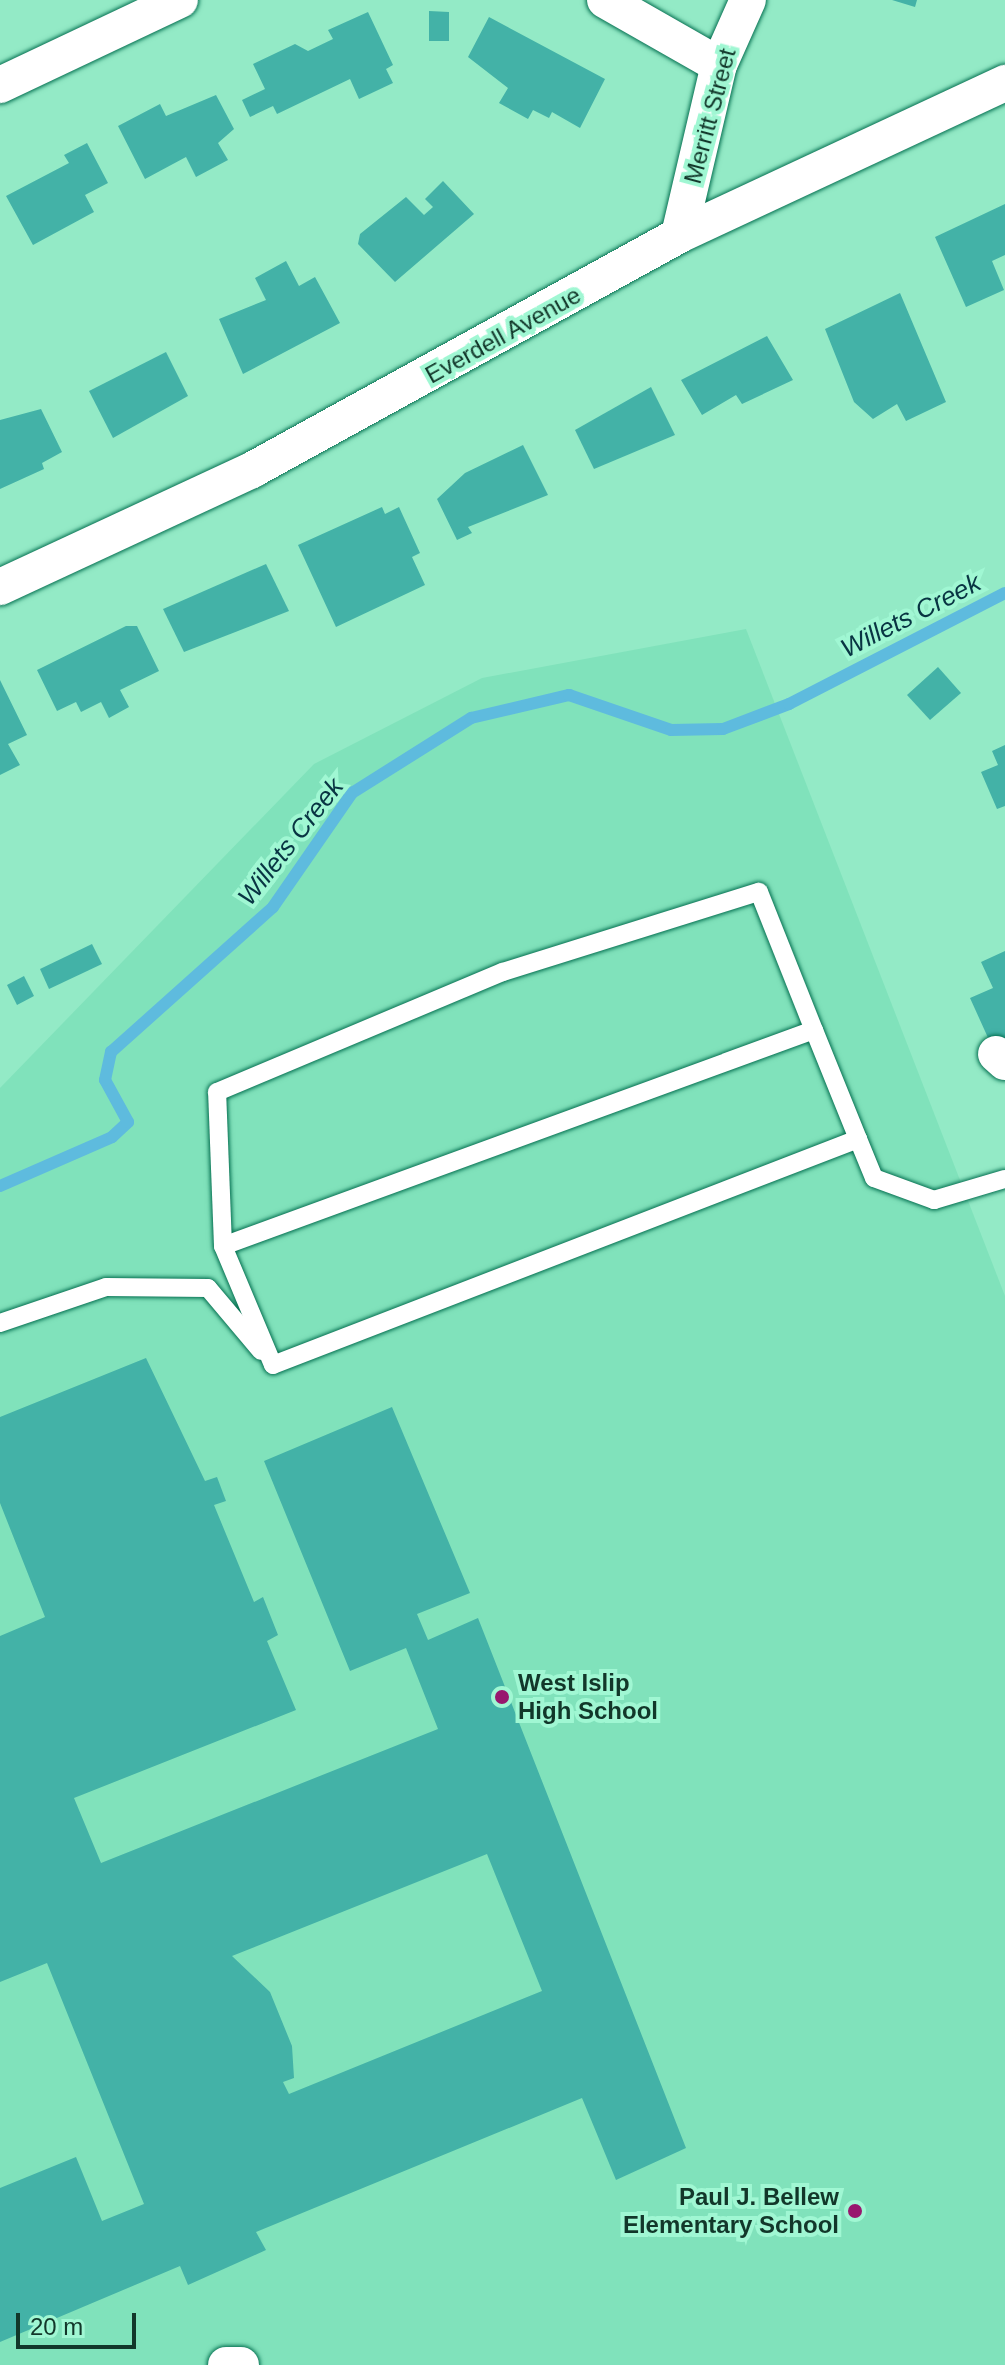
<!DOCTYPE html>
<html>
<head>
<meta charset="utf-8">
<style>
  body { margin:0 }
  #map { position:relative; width:1005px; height:2365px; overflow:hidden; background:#93eac6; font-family:Arial,sans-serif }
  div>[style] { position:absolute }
  .built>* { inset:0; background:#80e2bb }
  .stream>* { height:12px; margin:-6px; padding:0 6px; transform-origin:6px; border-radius:6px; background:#5ebbde }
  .building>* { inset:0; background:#43b2a7 }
  .roads { filter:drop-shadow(0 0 2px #057051) drop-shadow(0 0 2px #057051) }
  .service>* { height:18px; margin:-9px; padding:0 9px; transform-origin:9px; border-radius:9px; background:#fff }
  .minor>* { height:36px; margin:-18px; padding:0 18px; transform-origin:18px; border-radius:18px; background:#fff }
  .dots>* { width:22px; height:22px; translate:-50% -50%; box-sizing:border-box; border:4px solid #a0f7d3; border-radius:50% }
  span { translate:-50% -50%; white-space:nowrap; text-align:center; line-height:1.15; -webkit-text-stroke:8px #a0f7d3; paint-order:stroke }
  .street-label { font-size:24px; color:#12372a }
  .poi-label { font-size:24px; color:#12372a; font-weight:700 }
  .left { translate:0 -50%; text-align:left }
  .right { translate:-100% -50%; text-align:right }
  .water-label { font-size:26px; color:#083442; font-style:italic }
  .scale { position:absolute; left:16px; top:2313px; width:120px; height:36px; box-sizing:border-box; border:4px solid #12372a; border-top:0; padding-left:10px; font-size:24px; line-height:28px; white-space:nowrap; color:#12372a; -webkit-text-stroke:6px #a0f7d3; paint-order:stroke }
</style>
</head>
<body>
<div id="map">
  <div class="built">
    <div style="clip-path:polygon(746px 629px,1005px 1296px,1005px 2365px,0 2365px,0 1088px,314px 764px,482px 678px)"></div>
  </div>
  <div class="stream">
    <div style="left:0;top:1186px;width:122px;rotate:-23.6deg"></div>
    <div style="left:112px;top:1137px;width:22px;rotate:-43deg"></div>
    <div style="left:128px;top:1122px;width:48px;rotate:-118.7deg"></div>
    <div style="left:105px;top:1080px;width:29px;rotate:-78deg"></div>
    <div style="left:111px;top:1052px;width:217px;rotate:-41.8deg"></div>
    <div style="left:273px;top:907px;width:139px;rotate:-55.3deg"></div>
    <div style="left:352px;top:793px;width:141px;rotate:-32.2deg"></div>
    <div style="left:471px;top:718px;width:101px;rotate:-13.2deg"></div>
    <div style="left:569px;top:695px;width:108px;rotate:18.9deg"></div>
    <div style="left:671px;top:730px;width:52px;rotate:-1.1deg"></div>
    <div style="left:723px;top:729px;width:71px;rotate:-20.7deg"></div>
    <div style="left:789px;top:704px;width:243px;rotate:-27.2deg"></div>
  </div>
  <div class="building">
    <div style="clip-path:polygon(892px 0,917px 0,915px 7px)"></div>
    <div style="clip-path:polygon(429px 11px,449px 12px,449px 41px,429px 41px)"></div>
    <div style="clip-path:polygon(368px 12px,393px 65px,386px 69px,393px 83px,359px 99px,350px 79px,277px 114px,273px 106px,250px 117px,242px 100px,265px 89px,253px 64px,295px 44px,308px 51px,333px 39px,328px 30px)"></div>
    <div style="clip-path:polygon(489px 17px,605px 79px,580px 128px,552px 112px,549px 118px,533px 110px,528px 119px,499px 103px,508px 88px,468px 57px)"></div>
    <div style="clip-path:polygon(216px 95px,234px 129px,218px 143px,228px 160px,196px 177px,186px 157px,145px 179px,118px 126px,160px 104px,166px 116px)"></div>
    <div style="clip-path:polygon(87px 143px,108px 183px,85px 195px,94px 212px,33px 245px,6px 196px,69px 163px,64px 155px)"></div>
    <div style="clip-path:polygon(443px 181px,474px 214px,395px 282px,358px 244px,360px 234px,406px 197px,424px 215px,433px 207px,425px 199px)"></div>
    <div style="clip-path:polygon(1005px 204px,1005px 255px,992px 261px,1004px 290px,966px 307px,935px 237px)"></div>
    <div style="clip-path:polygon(286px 261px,299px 286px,315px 277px,340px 323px,243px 374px,219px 319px,266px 300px,255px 278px)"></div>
    <div style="clip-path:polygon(900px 293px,946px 402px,906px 421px,897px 404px,873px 419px,854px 402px,825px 329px)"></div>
    <div style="clip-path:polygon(767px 336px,793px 380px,742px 404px,736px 395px,702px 415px,681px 380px)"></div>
    <div style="clip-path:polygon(166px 352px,188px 396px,113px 438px,89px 391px)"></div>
    <div style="clip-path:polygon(651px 387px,675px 435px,594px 469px,575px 430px)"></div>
    <div style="clip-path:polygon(41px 409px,62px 452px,42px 463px,44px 469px,0 489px,0 420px)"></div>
    <div style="clip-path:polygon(523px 445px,548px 495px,468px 527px,472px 533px,457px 540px,437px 499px,465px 473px)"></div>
    <div style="clip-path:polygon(382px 507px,385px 514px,399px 507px,420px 553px,412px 557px,425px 585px,336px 627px,298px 545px)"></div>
    <div style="clip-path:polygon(266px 564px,289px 611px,184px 652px,163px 609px)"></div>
    <div style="clip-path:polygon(126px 626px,137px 626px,159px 671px,120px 690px,129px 707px,109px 718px,101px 702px,81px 712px,76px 702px,57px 711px,37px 670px)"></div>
    <div style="clip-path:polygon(938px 667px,961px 693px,930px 720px,907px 695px)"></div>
    <div style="clip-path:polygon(0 680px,27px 735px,8px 744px,20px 765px,0 775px)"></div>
    <div style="clip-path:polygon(1005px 745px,1005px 806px,997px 809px,981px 772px,998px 765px,992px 751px)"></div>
    <div style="clip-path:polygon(92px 944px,102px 964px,49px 989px,40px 969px)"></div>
    <div style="clip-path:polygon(1005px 951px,1005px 1059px,999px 1062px,970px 998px,993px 988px,981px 962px)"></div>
    <div style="clip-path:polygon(24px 976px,34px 996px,17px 1005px,7px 985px)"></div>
    <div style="clip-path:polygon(evenodd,146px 1358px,205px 1481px,217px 1477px,226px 1501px,214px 1505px,254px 1602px,263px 1597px,278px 1635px,267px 1641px,296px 1710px,74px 1798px,101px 1863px,438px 1729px,406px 1648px,350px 1671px,264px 1461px,392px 1407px,470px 1593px,417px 1614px,428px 1640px,478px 1618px,686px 2148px,616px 2180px,582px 2098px,256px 2232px,266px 2250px,188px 2285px,180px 2266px,0 2342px,0 2188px,76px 2157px,102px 2221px,144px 2204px,47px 1963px,0 1982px,0 1636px,45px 1617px,0 1503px,0 1417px,146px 1358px,487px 1854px,542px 1991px,289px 2094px,283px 2082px,294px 2078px,292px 2046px,270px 1992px,232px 1956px,487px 1854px)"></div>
  </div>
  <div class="roads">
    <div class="service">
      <div style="left:858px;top:1139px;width:627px;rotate:158.88deg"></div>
      <div style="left:273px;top:1365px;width:129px;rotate:-112.8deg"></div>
      <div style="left:223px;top:1246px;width:154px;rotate:-92.2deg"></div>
      <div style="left:217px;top:1092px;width:310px;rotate:-22.8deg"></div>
      <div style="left:503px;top:972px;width:268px;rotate:-17.4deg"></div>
      <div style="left:759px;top:892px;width:149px;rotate:68.3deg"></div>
      <div style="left:814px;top:1030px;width:118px;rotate:68deg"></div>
      <div style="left:858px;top:1139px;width:42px;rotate:67.7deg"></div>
      <div style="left:874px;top:1178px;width:64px;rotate:20.1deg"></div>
      <div style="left:934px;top:1200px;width:74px;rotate:-16.5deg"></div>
      <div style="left:223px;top:1246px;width:629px;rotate:-20.08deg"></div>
      <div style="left:0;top:1323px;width:112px;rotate:-18.8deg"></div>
      <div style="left:106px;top:1287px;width:102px;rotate:0.6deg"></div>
      <div style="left:208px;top:1288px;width:82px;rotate:49.9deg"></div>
    </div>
    <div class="minor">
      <div style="left:605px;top:0;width:131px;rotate:29.7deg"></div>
      <div style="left:0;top:85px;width:199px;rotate:-25.3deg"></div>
      <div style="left:679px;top:235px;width:175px;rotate:-76.8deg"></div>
      <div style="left:719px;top:65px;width:71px;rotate:-66deg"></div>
      <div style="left:0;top:587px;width:278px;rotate:-24.9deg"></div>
      <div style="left:252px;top:470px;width:487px;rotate:-28.8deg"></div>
      <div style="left:679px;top:235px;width:360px;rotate:-25deg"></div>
      <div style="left:996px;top:1054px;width:12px;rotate:42deg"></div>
      <div style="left:226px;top:2365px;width:15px"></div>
    </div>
  </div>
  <div class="dots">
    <div style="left:502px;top:1697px;background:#98186e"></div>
    <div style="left:855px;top:2211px;background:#98186e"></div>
  </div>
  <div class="street-label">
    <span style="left:710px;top:116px;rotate:-75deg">Merritt Street</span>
    <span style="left:503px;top:335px;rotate:-29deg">Everdell Avenue</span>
  </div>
  <div class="poi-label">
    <span class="left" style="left:518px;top:1697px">West Islip<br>High School</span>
    <span class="right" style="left:839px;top:2211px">Paul J. Bellew<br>Elementary School</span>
  </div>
  <div class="water-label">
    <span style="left:911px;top:616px;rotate:-27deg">Willets Creek</span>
    <span style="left:291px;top:842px;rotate:-52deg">Willets Creek</span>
  </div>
  <div class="scale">20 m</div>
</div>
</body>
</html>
